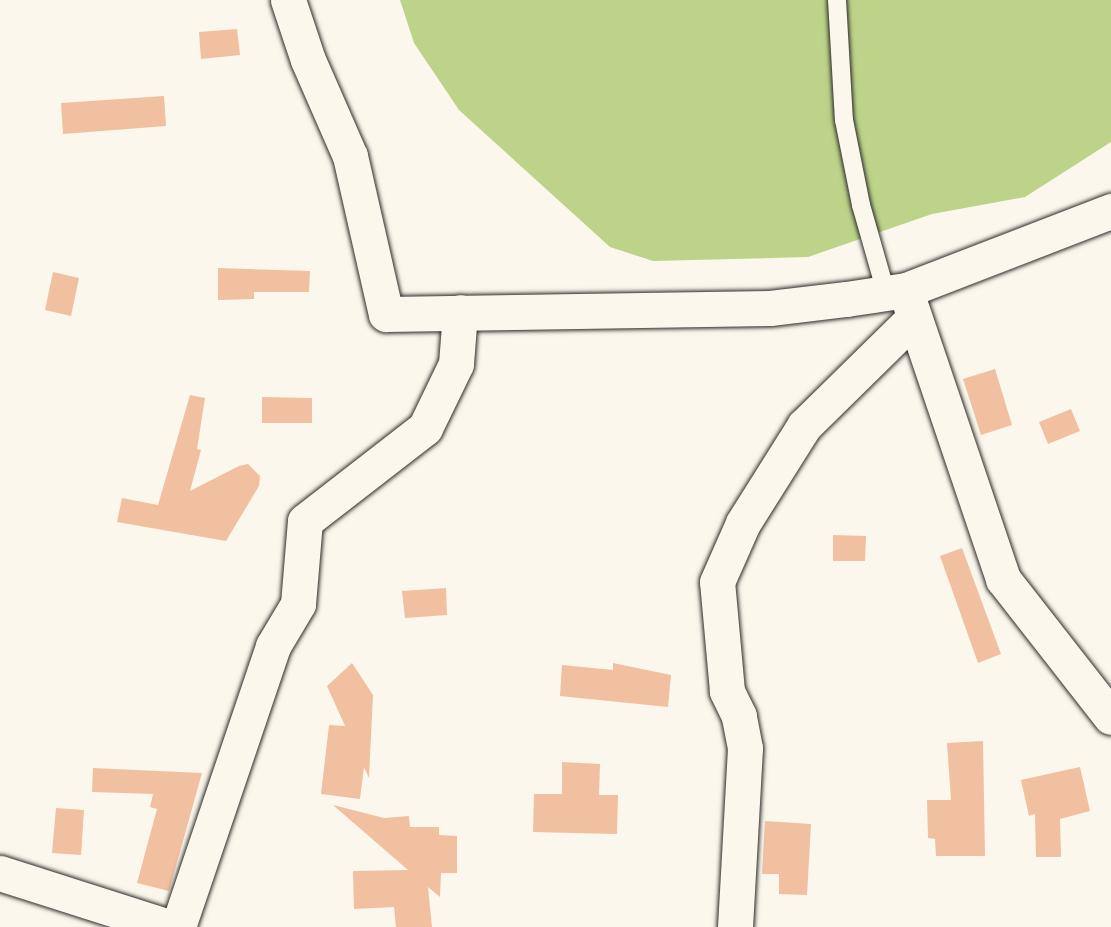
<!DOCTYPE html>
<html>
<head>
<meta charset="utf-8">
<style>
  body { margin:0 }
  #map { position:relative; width:1111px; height:927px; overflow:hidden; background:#fbf7ec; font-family:"Indie Flower",sans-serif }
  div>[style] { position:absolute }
  .green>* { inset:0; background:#bdd389 }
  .building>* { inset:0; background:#f0c0a0 }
  .roads { filter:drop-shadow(0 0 2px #2b2b2b) drop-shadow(0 0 2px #2b2b2b) }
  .lane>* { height:18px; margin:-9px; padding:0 9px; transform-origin:9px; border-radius:9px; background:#fbf7ec }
  .street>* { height:35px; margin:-17.5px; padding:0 17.5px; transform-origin:17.5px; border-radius:17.5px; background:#fbf7ec }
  span { translate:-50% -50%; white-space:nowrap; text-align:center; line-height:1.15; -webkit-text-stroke:6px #fbf7ec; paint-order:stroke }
</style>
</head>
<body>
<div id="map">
  <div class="green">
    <div style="clip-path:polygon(400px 0,1111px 0,1111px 142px,1025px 197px,932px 214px,808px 257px,653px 261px,610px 247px,459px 110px,414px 43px)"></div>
  </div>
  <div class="building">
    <div style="clip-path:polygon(237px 29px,240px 55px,201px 59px,199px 32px)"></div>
    <div style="clip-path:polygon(164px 96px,166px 126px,63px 134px,61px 103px)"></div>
    <div style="clip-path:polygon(218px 268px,310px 271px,309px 292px,254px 292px,254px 299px,218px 300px)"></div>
    <div style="clip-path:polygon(53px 272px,79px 278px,71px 316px,45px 310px)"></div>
    <div style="clip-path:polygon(995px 369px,1012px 425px,981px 435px,963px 379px)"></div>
    <div style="clip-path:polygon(190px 395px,205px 398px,197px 449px,201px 450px,190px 491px,239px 466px,248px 464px,260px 476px,259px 486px,226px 541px,117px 522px,122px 498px,158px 505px)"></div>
    <div style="clip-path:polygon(262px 397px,312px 398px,312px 423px,262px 423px)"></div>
    <div style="clip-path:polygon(1071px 409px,1080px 431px,1048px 444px,1039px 422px)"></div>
    <div style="clip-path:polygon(833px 535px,866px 536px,865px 561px,833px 561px)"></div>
    <div style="clip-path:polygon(962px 548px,1001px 654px,978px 663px,940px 556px)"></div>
    <div style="clip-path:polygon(446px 588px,447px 615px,405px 618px,402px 591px)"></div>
    <div style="clip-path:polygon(352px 663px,373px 695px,369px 778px,364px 767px,360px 799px,321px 794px,329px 725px,345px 726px,327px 686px)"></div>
    <div style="clip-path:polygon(613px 663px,671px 675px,668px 707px,560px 696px,562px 665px,613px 670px)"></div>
    <div style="clip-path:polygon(983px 741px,985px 856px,936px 856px,935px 839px,928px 838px,927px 800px,951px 800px,947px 743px)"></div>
    <div style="clip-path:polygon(562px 762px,600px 764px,599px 795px,618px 795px,617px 834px,533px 832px,534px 794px,562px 794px)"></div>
    <div style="clip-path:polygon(1080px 767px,1090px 811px,1060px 819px,1061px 857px,1036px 857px,1035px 814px,1029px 816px,1021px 780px)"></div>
    <div style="clip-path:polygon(93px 768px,202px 773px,169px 891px,137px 883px,157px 809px,150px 807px,153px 794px,92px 792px)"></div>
    <div style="clip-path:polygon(333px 805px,384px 818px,409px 816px,410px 827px,439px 827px,439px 835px,457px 836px,457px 873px,441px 873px,440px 897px,428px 887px,432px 927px,396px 927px,394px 907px,354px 909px,353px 871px,408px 870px)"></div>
    <div style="clip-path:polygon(56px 808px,84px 810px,81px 855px,52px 853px)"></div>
    <div style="clip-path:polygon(765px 821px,811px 824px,807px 895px,779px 894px,779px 874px,762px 874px)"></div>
  </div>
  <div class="roads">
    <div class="lane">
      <div style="left:837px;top:0;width:120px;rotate:86.7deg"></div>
      <div style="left:844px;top:120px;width:87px;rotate:78.7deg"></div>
      <div style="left:861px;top:205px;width:91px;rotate:74.1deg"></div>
    </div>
    <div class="street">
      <div style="left:288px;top:0;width:63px;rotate:71.6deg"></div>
      <div style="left:308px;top:60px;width:105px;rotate:66.4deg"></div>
      <div style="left:350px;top:156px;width:162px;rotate:77.2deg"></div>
      <div style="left:386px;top:314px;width:384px;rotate:-0.9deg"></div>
      <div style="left:770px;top:308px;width:77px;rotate:-6.8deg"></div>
      <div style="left:846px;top:299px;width:61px;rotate:-8.5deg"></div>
      <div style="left:906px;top:290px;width:220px;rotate:-21.1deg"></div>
      <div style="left:908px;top:298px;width:297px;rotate:71.3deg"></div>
      <div style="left:1003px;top:579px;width:175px;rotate:52deg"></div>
      <div style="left:0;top:873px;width:177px;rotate:17.7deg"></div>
      <div style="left:178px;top:927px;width:297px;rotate:-71.3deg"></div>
      <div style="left:273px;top:646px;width:49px;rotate:-59.2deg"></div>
      <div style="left:298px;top:604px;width:83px;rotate:-85.2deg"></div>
      <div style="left:305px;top:521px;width:152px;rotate:-37.8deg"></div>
      <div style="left:425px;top:428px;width:71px;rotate:-64.2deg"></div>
      <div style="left:456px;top:364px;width:52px;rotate:-85.6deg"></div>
      <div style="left:735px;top:927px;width:179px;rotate:-86.8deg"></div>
      <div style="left:745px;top:748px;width:33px;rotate:-101deg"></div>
      <div style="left:739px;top:716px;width:28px;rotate:-116deg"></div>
      <div style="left:727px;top:691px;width:109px;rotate:-95.2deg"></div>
      <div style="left:717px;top:582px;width:64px;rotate:-66.2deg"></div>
      <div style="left:743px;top:523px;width:115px;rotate:-57.8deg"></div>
      <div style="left:804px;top:426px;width:154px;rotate:-44.5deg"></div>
    </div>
  </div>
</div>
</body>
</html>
